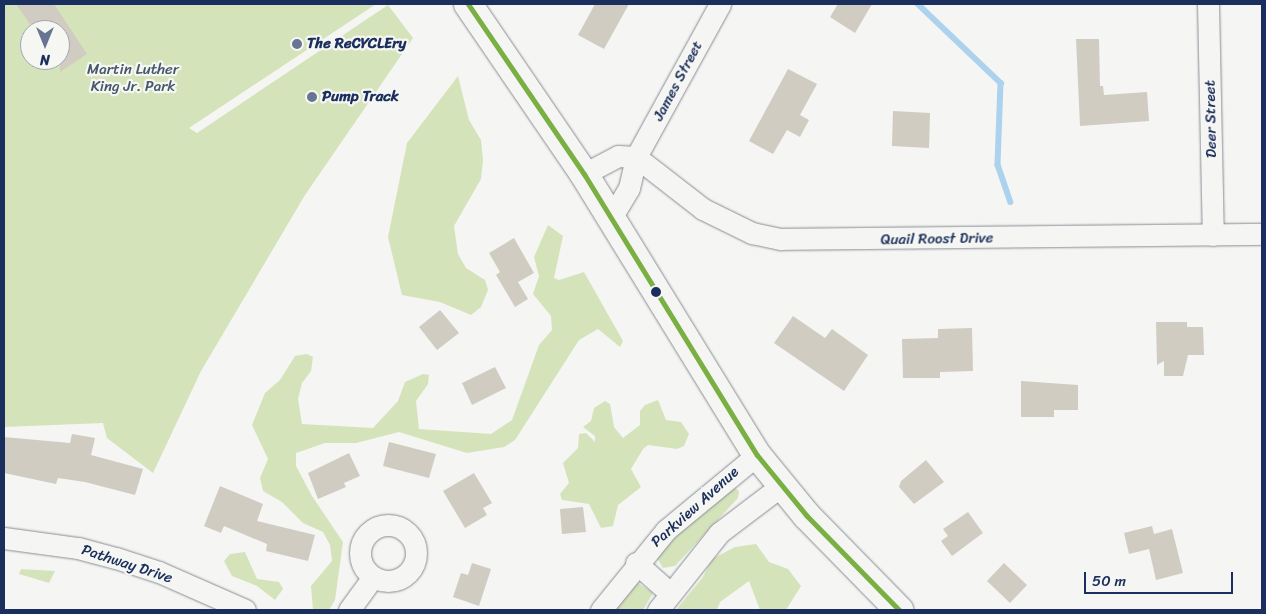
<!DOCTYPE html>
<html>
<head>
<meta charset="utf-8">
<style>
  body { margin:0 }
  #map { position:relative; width:1266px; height:614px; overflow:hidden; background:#f5f5f3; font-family:Sriracha,sans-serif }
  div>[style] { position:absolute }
  .green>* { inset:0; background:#d5e3ba }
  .stream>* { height:5.5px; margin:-2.75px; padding:0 2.75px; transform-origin:2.75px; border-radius:2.75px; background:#acd2ed }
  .building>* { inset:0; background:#d1ccc2 }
  .roads { filter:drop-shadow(0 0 1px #898d95) drop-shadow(0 0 1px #898d95) }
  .minor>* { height:21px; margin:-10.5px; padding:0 10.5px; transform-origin:10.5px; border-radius:10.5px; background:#f5f5f3 }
  .minor>.ring { margin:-10.5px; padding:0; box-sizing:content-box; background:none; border:21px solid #f5f5f3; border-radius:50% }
  .secondary>* { height:28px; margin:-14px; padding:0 14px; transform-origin:14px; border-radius:14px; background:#f5f5f3 }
  .bus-1>* { height:5px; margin:-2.5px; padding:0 2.5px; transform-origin:2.5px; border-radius:2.5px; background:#7aaf43 }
  .dots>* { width:14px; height:14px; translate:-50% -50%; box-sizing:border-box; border:2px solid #f6f6f2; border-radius:50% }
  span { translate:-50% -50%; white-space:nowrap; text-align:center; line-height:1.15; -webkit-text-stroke:4.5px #f6f6f2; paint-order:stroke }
  .poi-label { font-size:15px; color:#1b2f5e; font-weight:700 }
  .left { translate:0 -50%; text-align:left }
  .park-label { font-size:15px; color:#43586a }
  .street-label { font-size:15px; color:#1b2f5e }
  .frame { position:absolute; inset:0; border:5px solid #1b2f5e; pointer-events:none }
  .north { position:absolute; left:20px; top:20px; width:50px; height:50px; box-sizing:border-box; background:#f6f6f2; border:1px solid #9ea6b7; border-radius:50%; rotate:180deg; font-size:14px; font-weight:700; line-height:20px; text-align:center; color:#1b2f5e }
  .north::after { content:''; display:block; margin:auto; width:18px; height:22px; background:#677492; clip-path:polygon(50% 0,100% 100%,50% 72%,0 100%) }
  .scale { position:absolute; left:1084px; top:572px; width:149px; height:22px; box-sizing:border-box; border:2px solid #1b2f5e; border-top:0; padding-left:6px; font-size:15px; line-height:18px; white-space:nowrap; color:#1b2f5e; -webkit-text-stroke:4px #f6f6f2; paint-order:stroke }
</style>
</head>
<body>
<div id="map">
  <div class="green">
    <div style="clip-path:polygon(evenodd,4px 4px,376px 4px,189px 128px,197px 133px,388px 5px,413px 38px,305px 195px,201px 371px,153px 473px,107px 438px,103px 423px,4px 427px,4px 4px,30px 30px,60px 30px,60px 60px,30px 60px,30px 30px)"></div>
    <div style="clip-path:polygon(458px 76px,469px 120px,481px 140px,483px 160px,481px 179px,454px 226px,458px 254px,466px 268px,485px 280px,488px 290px,481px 307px,471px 315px,440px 302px,402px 295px,388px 237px,407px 143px)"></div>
    <div style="clip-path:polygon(548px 225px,563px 236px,554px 278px,559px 280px,584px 272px,623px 341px,620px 347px,598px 329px,579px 340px,515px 440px,504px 447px,467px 453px,399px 432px,356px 443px,325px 443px,296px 453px,296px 466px,312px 496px,343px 542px,335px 600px,329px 610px,313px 610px,311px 586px,332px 561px,330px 545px,323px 532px,303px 523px,282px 502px,263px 491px,260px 478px,268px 459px,252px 425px,265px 393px,280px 380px,295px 356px,307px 354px,313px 357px,311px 371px,302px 383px,298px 399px,302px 424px,373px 428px,398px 401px,405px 382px,423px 374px,429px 375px,428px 384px,416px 401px,419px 429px,491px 434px,512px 420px,539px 345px,552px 330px,551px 316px,533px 294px,539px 276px,534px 257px)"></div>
    <div style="clip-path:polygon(658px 400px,666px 420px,681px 422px,689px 434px,684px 446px,677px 449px,648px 445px,643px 449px,631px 469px,641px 487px,618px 505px,613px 526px,601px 528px,589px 504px,562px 500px,560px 494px,569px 483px,563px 463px,578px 448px,579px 434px,586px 433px,595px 442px,595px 436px,583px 427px,591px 421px,594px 408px,605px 401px,610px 404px,614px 427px,623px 438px,640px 425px,640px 411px,645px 405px)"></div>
    <div style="clip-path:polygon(732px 486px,739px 491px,738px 498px,675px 566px,663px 568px,657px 558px,660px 551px)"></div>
    <div style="clip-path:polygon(756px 544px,769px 562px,788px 569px,801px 586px,786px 610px,760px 610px,749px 581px,720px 602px,717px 610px,676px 610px,703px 577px,712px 559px,735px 547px)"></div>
    <div style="clip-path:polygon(245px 552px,257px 579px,279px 582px,283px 589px,275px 600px,257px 586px,232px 576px,224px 561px,230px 554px)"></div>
    <div style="clip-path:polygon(21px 569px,55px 571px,49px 583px,19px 574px)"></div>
    <div style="clip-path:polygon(638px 583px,653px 593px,643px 610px,612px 610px,630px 587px)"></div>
  </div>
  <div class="stream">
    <div style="left:918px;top:4px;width:115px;rotate:43.6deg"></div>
    <div style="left:1001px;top:83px;width:82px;rotate:92.1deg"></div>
    <div style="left:998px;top:165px;width:39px;rotate:71deg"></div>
  </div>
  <div class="building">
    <div style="clip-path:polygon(16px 4px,54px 4px,87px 54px,60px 72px,60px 30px,34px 30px)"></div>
    <div style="clip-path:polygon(595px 4px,629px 4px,604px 49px,578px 35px)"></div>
    <div style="clip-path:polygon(838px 4px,872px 4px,855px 33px,830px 17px)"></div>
    <div style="clip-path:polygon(1076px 39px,1099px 39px,1100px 86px,1103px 86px,1104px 95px,1147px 92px,1149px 121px,1080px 126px)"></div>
    <div style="clip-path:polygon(788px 69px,817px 84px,800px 115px,809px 120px,800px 137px,787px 130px,773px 154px,749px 141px)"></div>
    <div style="clip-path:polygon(893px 111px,930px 113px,929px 148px,892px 146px)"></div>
    <div style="clip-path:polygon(514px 238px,534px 273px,518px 282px,528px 299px,515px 307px,496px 275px,500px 272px,489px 253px)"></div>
    <div style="clip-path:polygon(440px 310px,459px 333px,437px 350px,419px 327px)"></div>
    <div style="clip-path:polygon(793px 316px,825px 338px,832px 329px,868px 355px,844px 391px,774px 343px)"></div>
    <div style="clip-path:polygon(1156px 322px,1187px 322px,1187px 327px,1203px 327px,1204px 355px,1188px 355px,1183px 376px,1164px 376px,1164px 361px,1157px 365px)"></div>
    <div style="clip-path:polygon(972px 328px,973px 371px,940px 372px,940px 378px,903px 378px,902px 339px,938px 338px,938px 329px)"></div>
    <div style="clip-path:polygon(495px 367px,506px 388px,472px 405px,462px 383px)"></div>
    <div style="clip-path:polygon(1021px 381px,1078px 385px,1078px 410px,1054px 410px,1054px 417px,1021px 417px)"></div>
    <div style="clip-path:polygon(72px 434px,95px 438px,91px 455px,143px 469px,135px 495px,85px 482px,58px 478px,56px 484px,4px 473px,4px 437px,70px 443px)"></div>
    <div style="clip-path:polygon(389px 442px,436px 454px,429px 478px,383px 466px)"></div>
    <div style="clip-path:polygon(349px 453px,360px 476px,344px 483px,346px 487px,318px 499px,308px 473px)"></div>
    <div style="clip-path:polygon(926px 460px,944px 482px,914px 504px,899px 487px,901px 481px)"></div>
    <div style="clip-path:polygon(474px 473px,492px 503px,483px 508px,487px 515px,465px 528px,443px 491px)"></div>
    <div style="clip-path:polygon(220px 486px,263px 504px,257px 521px,315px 535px,308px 561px,266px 551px,267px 544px,224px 526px,221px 533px,204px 526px)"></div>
    <div style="clip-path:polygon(583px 507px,586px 532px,562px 534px,560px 509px)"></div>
    <div style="clip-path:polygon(968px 512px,983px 533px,952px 556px,941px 541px,948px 536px,943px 529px)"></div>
    <div style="clip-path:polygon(1152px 526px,1154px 534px,1172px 529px,1183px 573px,1156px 580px,1149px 549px,1129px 554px,1124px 533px)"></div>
    <div style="clip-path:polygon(472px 563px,491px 569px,479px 606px,453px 597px,461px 573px,468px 575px)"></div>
    <div style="clip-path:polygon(1004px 563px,1027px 585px,1010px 603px,987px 581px)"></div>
  </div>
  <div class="roads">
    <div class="minor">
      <div style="left:1208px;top:4px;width:231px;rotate:88.8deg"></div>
      <div style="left:584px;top:174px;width:38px;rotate:-28deg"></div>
      <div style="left:618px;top:156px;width:18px;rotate:3deg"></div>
      <div style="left:636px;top:157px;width:85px;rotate:37.8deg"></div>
      <div style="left:703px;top:209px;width:55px;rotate:26.1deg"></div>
      <div style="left:752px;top:233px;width:30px;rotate:12deg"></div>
      <div style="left:781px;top:239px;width:481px;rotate:-0.6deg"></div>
      <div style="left:611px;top:218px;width:35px;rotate:-59deg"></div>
      <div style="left:629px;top:188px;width:32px;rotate:-77deg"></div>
      <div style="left:636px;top:157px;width:175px;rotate:-61.2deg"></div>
      <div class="ring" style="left:360px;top:525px;width:35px;height:35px"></div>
      <div style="left:4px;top:538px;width:75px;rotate:7.7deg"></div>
      <div style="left:78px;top:548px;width:39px;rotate:15deg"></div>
      <div style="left:116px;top:558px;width:45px;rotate:18deg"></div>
      <div style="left:159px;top:572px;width:94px;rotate:23.8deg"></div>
      <div style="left:636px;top:563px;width:45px;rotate:41.4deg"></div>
      <div style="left:349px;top:610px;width:41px;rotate:-54deg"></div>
      <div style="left:601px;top:610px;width:103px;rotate:-50.9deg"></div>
      <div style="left:666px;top:530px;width:118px;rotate:-39.5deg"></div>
      <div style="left:658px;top:610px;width:98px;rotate:-51.6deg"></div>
      <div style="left:719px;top:533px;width:78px;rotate:-37.2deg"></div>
    </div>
    <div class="secondary">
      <div style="left:468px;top:4px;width:206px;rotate:55.7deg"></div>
      <div style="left:584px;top:174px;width:330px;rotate:58.4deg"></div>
      <div style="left:757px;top:455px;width:79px;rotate:50.7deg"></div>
      <div style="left:807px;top:516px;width:132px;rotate:45.6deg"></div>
    </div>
  </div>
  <div class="bus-1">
    <div style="left:468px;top:4px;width:206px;rotate:55.7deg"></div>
    <div style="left:584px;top:174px;width:330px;rotate:58.4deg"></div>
    <div style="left:757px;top:455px;width:79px;rotate:50.7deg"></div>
    <div style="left:807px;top:516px;width:132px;rotate:45.6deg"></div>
  </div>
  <div class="dots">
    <div style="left:297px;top:44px;background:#677492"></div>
    <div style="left:312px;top:97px;background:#677492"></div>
    <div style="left:656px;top:292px;background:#1b2f5e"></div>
  </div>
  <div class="poi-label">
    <span class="left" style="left:307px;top:44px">The ReCYCLEry</span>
    <span class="left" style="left:322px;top:97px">Pump Track</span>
  </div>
  <div class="park-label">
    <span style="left:133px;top:78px">Martin Luther<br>King Jr. Park</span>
  </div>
  <div class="street-label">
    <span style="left:678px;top:81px;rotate:-62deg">James Street</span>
    <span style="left:1211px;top:119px;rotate:-91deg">Deer Street</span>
    <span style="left:937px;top:239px;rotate:-1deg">Quail Roost Drive</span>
    <span style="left:695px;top:507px;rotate:-42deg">Parkview Avenue</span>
    <span style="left:127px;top:564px;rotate:18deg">Pathway Drive</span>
  </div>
  <div class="frame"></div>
  <div class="north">N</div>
  <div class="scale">50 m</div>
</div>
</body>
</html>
